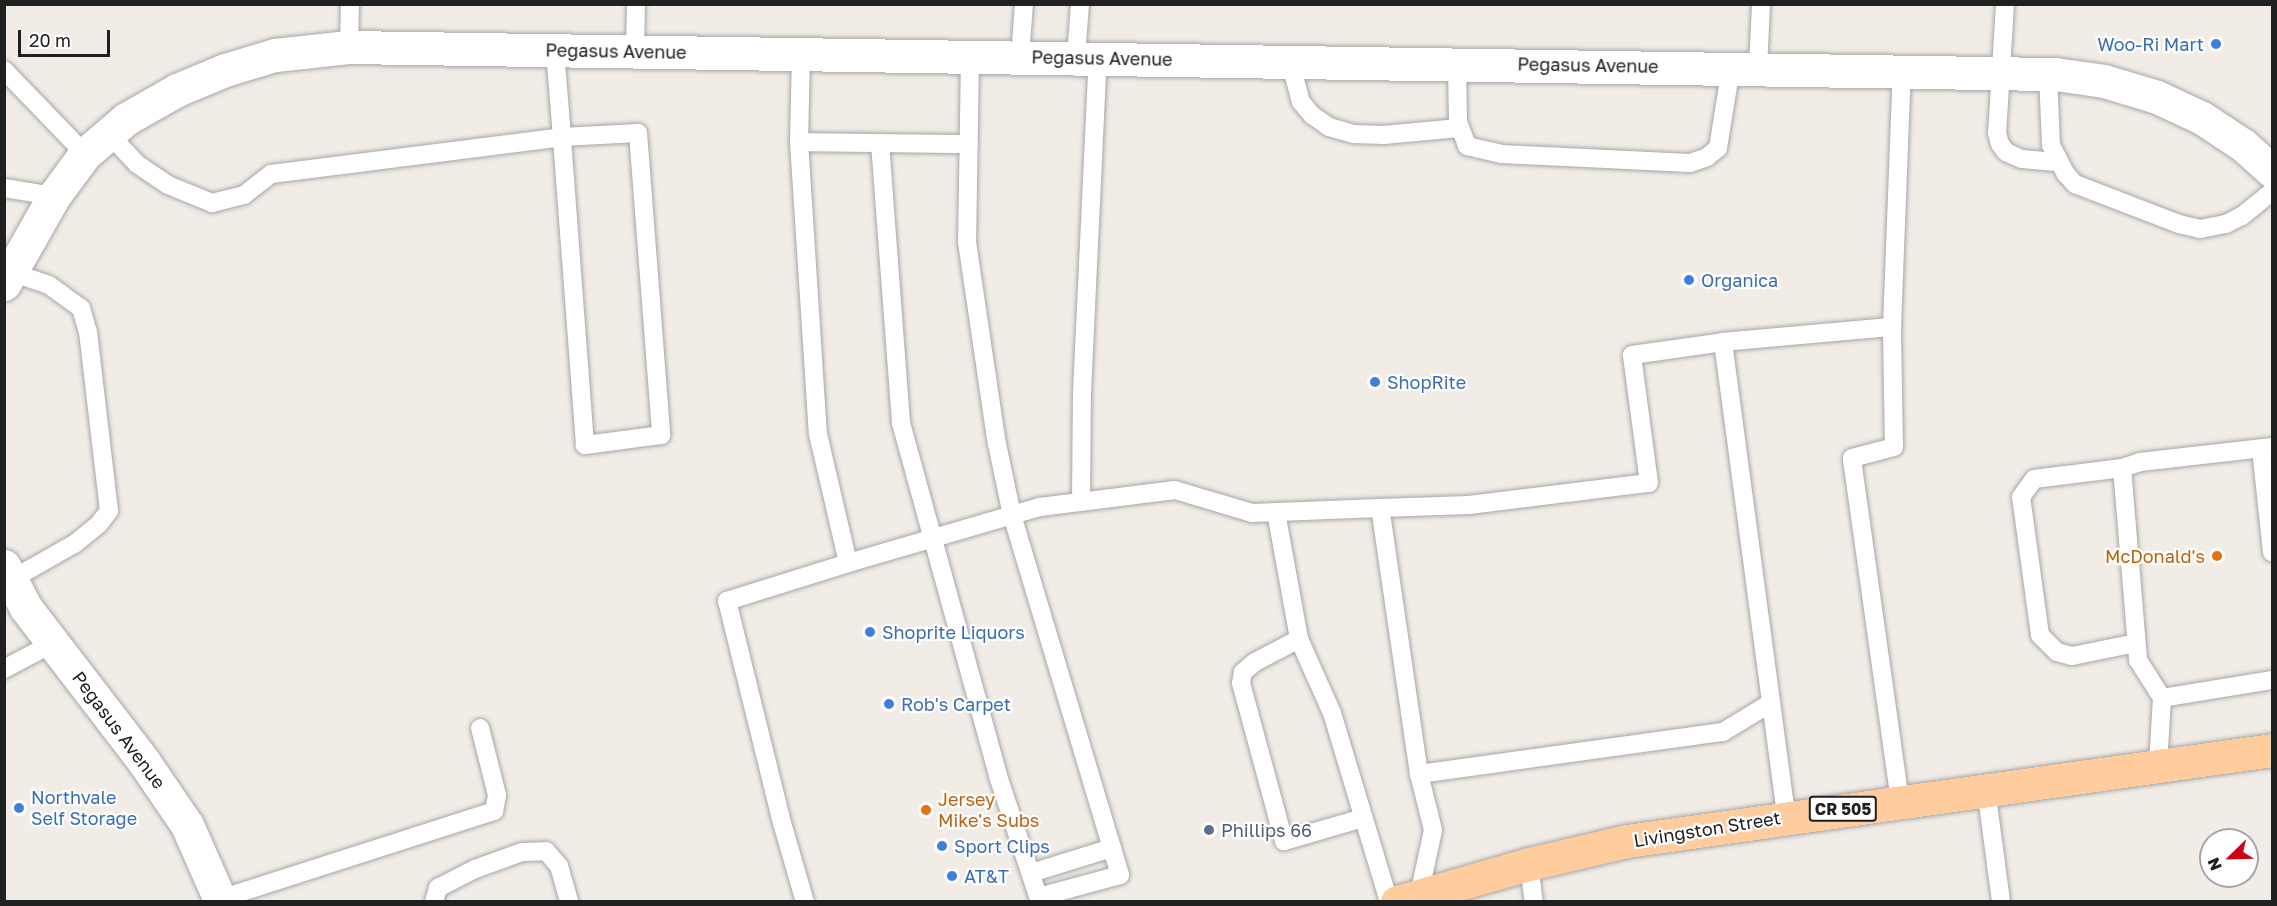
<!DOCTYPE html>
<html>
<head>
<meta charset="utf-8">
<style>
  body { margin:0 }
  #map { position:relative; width:2277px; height:906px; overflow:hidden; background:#f1ece6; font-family:"Golos Text",sans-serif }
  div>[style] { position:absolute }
  .roads { filter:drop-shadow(0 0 2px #a7a7a7) drop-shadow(0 0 2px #a7a7a7) }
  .lane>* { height:18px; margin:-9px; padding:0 9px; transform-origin:9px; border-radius:9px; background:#fff }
  .street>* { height:33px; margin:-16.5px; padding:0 16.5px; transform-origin:16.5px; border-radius:16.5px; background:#fff }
  .primary>* { height:33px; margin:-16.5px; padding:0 16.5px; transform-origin:16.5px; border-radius:16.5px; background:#ffcc9d }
  .dots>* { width:16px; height:16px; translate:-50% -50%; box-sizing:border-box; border:3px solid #fff; border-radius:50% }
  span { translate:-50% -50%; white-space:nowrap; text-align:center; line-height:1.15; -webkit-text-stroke:4.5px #fff; paint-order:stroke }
  .shield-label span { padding:2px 4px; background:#fff; border:2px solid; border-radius:4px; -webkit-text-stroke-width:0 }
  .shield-label { font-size:16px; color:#202020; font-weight:700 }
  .shop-label { font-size:18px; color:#366cbe }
  .right { translate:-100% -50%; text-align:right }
  .left { translate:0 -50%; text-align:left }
  .street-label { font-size:18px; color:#202020 }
  .food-label { font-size:18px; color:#c56008 }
  .service-label { font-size:18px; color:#4e5e75 }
  .frame { position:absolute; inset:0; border:6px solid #202020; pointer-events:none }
  .north { position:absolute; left:2199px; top:828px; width:60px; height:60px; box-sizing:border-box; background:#fff; border:2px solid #a6a6a6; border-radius:50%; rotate:247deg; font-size:16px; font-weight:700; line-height:24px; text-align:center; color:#202020 }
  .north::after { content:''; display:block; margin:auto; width:21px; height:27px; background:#d00012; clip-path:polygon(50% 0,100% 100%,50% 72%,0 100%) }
  .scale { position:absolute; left:18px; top:30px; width:92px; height:27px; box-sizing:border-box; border:3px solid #202020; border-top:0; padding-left:8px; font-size:18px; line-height:21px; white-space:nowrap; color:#202020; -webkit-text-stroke:4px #fff; paint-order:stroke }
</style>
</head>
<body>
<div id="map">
  <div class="roads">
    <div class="lane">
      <div style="left:2005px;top:4px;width:129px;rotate:93.5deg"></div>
      <div style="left:1997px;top:133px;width:11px;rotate:75deg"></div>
      <div style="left:2000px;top:144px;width:10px;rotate:53deg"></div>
      <div style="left:2006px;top:152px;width:17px;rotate:24deg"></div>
      <div style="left:2022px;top:159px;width:37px;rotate:5deg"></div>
      <div style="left:349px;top:47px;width:43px;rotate:-88.7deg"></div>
      <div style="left:635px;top:51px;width:47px;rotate:-88.8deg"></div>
      <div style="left:801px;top:54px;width:88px;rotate:91.3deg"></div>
      <div style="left:799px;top:142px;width:293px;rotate:86.3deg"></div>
      <div style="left:818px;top:434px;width:132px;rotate:76.9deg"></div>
      <div style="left:848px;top:563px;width:200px;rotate:-16.3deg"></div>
      <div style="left:1040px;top:507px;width:136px;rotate:-7.2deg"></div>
      <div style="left:1175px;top:490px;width:80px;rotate:16.6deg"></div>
      <div style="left:1252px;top:513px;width:128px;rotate:-2.2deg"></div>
      <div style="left:970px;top:56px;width:186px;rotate:90.9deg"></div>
      <div style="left:967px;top:242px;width:204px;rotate:81.6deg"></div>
      <div style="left:997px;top:444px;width:73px;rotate:78.1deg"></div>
      <div style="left:1012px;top:515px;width:376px;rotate:73.3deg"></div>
      <div style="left:1120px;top:875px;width:84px;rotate:164.8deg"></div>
      <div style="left:1020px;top:57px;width:53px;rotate:-85.7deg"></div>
      <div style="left:1076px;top:58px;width:54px;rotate:-85.8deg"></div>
      <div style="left:1290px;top:61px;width:42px;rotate:75deg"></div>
      <div style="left:1301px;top:102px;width:17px;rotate:50deg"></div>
      <div style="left:1312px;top:115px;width:21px;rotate:35deg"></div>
      <div style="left:1329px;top:127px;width:26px;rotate:16deg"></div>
      <div style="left:1354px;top:134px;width:30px;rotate:2deg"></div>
      <div style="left:1384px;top:135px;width:75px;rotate:-5.3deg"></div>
      <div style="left:1457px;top:63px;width:59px;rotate:89deg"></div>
      <div style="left:1458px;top:122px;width:26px;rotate:69deg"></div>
      <div style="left:1467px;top:146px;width:35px;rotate:13deg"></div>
      <div style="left:1501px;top:154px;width:189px;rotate:2.7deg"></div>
      <div style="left:1690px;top:163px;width:18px;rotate:-19deg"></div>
      <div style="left:1707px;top:157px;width:14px;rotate:-39deg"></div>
      <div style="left:1718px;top:148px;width:81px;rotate:-80.8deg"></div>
      <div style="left:1758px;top:68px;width:64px;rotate:-87.3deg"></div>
      <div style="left:4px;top:70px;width:117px;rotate:46deg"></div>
      <div style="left:2048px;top:74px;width:71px;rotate:87.6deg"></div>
      <div style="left:2051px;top:145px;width:33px;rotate:63deg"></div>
      <div style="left:2066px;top:174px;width:13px;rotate:48deg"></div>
      <div style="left:2075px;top:184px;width:111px;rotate:21deg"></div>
      <div style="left:2179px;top:224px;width:22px;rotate:13deg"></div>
      <div style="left:2200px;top:229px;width:26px;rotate:-11deg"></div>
      <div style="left:2226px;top:224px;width:18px;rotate:-27deg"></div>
      <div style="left:2242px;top:216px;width:38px;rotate:-39deg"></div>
      <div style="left:109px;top:134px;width:41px;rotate:47deg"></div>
      <div style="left:137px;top:164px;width:37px;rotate:34deg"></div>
      <div style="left:168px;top:185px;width:48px;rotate:22.2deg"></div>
      <div style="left:212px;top:203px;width:33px;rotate:-14deg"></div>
      <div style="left:244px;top:195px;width:34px;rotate:-38deg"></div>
      <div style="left:271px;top:174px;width:293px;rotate:-7.2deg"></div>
      <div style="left:562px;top:137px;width:76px;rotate:-3deg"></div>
      <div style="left:638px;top:133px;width:303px;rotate:85.6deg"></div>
      <div style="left:661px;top:435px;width:77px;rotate:172.5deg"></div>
      <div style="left:585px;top:445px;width:309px;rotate:-94.3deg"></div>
      <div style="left:562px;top:137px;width:87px;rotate:-94.6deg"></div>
      <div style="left:799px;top:142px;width:170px;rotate:0.7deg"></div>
      <div style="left:880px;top:143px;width:281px;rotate:85.7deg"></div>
      <div style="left:901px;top:423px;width:366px;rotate:74.6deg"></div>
      <div style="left:998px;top:776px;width:133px;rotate:71.6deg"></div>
      <div style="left:4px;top:188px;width:51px;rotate:9.1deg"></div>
      <div style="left:11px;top:272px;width:40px;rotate:18.9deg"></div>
      <div style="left:49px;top:285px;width:39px;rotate:36deg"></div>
      <div style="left:81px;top:308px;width:25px;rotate:74deg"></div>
      <div style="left:88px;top:332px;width:180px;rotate:83.3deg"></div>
      <div style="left:109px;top:511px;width:16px;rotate:128deg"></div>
      <div style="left:99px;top:524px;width:32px;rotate:141deg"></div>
      <div style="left:74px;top:544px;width:73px;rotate:150.3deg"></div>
      <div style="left:1723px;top:342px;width:479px;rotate:82.4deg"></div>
      <div style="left:2261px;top:449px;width:104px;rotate:83.9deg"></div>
      <div style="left:2122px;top:468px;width:193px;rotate:85.2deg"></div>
      <div style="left:2138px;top:660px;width:45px;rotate:57.7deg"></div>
      <div style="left:2162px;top:698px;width:67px;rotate:93.4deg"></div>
      <div style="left:1081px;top:502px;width:110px;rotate:-89.5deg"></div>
      <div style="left:1082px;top:392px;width:334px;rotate:-87.3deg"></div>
      <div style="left:1276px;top:512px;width:129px;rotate:79.7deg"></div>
      <div style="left:1299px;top:639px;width:81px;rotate:66deg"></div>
      <div style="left:1332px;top:713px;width:197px;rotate:73.2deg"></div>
      <div style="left:1299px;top:639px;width:50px;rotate:152.4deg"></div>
      <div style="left:1255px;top:662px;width:16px;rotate:140deg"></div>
      <div style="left:1243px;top:672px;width:11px;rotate:100deg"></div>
      <div style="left:1241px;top:683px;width:164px;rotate:74.8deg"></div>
      <div style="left:1284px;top:841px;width:82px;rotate:-16.2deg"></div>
      <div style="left:2136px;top:643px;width:65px;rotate:168.5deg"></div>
      <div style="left:2072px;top:656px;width:16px;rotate:-165deg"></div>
      <div style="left:2057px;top:652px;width:24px;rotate:-135deg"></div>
      <div style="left:2040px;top:635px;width:139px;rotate:-97.8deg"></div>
      <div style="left:2021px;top:497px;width:22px;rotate:-54deg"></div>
      <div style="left:2034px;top:479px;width:89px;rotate:-7.1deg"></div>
      <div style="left:2122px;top:468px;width:19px;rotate:-18deg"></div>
      <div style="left:2140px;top:462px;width:133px;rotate:-6.5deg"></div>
      <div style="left:4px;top:669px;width:55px;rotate:-28deg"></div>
      <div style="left:2162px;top:698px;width:111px;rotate:-9.3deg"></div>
      <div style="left:1419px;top:774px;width:307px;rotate:-7.9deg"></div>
      <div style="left:1723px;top:732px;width:54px;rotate:-31.3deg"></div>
      <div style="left:1986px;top:789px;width:114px;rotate:82.4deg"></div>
      <div style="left:1900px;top:801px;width:346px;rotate:-98deg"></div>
      <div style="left:1852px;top:458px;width:43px;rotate:-14.7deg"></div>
      <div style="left:1894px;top:447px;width:120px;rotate:-91deg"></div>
      <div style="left:1892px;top:327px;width:257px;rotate:-87.8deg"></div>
      <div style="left:1529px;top:864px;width:38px;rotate:83deg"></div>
      <div style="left:1031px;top:873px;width:85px;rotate:-17.2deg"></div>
      <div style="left:1419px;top:895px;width:66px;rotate:-77.8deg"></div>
      <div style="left:1433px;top:830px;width:58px;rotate:-104deg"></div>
      <div style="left:1419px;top:774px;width:269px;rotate:-98.3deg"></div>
      <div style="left:1380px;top:508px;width:89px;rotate:-1.9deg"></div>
      <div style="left:1469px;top:505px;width:181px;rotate:-7deg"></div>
      <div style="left:1649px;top:483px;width:129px;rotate:-97.6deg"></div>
      <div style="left:1632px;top:355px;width:92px;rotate:-8.1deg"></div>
      <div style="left:1723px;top:342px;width:170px;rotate:-5.1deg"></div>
      <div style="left:220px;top:899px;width:288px;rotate:-17.8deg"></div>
      <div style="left:494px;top:811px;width:16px;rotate:-79deg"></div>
      <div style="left:497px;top:795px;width:69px;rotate:-104.2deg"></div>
      <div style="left:434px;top:902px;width:15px;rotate:-74deg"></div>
      <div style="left:438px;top:888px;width:42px;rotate:-27.2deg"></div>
      <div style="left:475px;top:869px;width:50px;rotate:-19.9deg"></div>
      <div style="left:522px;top:852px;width:24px;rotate:-2deg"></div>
      <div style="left:546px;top:851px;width:20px;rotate:49deg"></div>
      <div style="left:559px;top:866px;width:37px;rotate:74deg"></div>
      <div style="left:805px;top:902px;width:82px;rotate:-106.2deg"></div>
      <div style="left:782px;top:823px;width:229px;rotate:-103.9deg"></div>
      <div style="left:727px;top:601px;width:127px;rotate:-17.4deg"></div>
    </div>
    <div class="street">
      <div style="left:4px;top:284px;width:101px;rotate:-60.4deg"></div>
      <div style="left:54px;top:196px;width:52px;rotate:-53.6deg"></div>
      <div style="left:85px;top:154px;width:54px;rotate:-40.5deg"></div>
      <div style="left:126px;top:119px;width:59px;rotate:-29.6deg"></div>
      <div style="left:177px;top:90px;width:52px;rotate:-22.6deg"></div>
      <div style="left:225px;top:70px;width:52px;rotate:-16.7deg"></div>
      <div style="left:275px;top:55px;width:74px;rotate:-6.2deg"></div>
      <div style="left:349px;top:47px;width:1706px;rotate:0.91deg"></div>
      <div style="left:2055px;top:74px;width:49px;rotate:8.1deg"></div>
      <div style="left:2104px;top:81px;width:55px;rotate:16.8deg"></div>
      <div style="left:2157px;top:97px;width:50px;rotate:25deg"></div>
      <div style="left:2202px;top:118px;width:49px;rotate:33.4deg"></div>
      <div style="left:2243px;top:145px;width:39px;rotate:42deg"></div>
      <div style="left:4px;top:566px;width:47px;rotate:62.4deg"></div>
      <div style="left:26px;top:608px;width:194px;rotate:52.5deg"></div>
      <div style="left:144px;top:762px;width:76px;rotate:55.7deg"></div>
      <div style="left:187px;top:825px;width:84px;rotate:66.2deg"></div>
    </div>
    <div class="primary">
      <div style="left:1397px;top:902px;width:137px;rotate:-16.1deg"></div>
      <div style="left:1529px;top:864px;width:101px;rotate:-13.2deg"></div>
      <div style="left:1627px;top:841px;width:651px;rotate:-8.03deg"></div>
    </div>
  </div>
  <div class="dots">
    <div style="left:2216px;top:44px;background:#3f7fe0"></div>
    <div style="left:1689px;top:280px;background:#3f7fe0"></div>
    <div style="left:1375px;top:382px;background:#3f7fe0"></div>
    <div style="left:2217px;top:556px;background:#e8710a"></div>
    <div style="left:870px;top:632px;background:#3f7fe0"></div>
    <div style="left:889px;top:704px;background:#3f7fe0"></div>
    <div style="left:19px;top:808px;background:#3f7fe0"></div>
    <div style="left:926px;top:810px;background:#e8710a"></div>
    <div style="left:1209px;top:830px;background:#5c6f8a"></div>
    <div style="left:942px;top:846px;background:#3f7fe0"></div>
    <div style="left:952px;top:876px;background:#3f7fe0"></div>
  </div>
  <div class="shield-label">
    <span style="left:1843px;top:809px">CR 505</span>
  </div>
  <div class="shop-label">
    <span class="right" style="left:2204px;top:44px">Woo-Ri Mart</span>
    <span class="left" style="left:1701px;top:280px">Organica</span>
    <span class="left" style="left:1387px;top:382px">ShopRite</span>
    <span class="left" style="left:882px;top:632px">Shoprite Liquors</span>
    <span class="left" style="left:901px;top:704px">Rob's Carpet</span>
    <span class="left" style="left:31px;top:808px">Northvale<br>Self Storage</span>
    <span class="left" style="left:954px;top:846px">Sport Clips</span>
    <span class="left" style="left:964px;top:876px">AT&amp;T</span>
  </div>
  <div class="street-label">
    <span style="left:616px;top:51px;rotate:1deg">Pegasus Avenue</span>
    <span style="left:1102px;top:58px;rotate:1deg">Pegasus Avenue</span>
    <span style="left:1588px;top:65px;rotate:1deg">Pegasus Avenue</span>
    <span style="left:119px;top:730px;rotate:53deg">Pegasus Avenue</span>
    <span style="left:1707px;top:829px;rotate:-9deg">Livingston Street</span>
  </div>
  <div class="food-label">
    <span class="right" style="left:2205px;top:556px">McDonald's</span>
    <span class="left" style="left:938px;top:810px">Jersey<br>Mike's Subs</span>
  </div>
  <div class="service-label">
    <span class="left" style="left:1221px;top:830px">Phillips 66</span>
  </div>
  <div class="frame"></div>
  <div class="north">N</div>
  <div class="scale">20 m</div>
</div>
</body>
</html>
